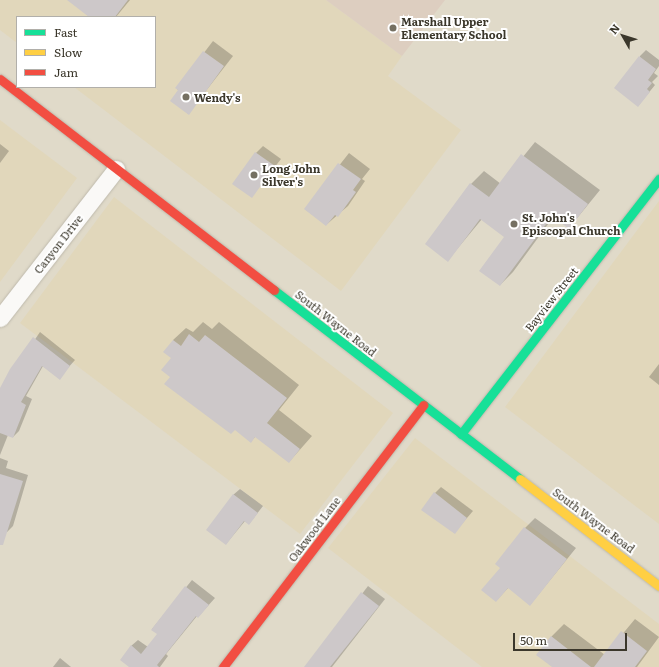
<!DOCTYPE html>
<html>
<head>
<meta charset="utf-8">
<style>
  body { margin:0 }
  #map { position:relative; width:659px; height:667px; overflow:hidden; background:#e0dac9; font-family:Literata,serif }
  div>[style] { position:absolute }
  .built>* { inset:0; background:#e1d7bb }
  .education>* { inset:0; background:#ddcec0 }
  .shadow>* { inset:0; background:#0003 }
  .building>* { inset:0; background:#cdc8c9 }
  .roads { filter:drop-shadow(0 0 1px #beb9ac) drop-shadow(0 0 1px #beb9ac) }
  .street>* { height:17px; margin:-8.5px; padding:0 8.5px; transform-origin:8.5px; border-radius:8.5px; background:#faf9f7 }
  .fast>* { height:9px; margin:-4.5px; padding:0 4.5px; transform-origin:4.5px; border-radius:4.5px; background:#16e098 }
  .slow>* { height:9px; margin:-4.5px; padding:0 4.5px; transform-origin:4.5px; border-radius:4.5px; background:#ffcf43 }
  .jam>* { height:9px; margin:-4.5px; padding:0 4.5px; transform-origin:4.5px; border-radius:4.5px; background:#f24e42 }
  .dots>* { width:11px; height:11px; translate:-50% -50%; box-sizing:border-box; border:2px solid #fff; border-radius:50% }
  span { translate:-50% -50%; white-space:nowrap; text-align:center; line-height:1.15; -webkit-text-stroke:4px #fff; paint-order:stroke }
  .poi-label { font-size:11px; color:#3b372b; font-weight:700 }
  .left { translate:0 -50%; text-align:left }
  .street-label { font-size:11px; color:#3b372b }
  .legend { position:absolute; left:16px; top:16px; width:140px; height:72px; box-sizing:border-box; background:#fff; border:1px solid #b1afaa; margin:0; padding:5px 7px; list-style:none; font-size:12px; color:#3b372b }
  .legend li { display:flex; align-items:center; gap:8px; height:20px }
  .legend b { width:20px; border:1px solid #b1afaa }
  .north { position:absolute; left:603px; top:16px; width:40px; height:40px; -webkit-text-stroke:3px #fff; paint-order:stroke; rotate:309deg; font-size:11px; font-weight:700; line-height:16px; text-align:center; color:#3b372b }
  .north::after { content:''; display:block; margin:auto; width:14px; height:18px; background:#3b372b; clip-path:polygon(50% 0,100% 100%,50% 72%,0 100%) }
  .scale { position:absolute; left:513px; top:633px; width:114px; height:18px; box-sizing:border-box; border:2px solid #3b372b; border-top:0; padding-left:5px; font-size:12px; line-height:14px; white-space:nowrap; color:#3b372b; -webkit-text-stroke:3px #fff; paint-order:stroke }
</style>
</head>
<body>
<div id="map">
  <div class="built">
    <div style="clip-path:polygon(0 0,326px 0,402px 56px,388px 76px,461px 130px,341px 291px,74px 87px,155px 87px,155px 17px,17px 17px,17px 43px,0 30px)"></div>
    <div style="clip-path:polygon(0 120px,77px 178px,0 282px)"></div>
    <div style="clip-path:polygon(114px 197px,393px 413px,300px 534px,20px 323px)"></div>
    <div style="clip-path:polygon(659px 201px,659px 524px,505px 407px)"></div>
    <div style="clip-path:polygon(415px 438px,659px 624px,659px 667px,482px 667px,328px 548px)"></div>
  </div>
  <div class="education">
    <div style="clip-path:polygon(326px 0,445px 0,402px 56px)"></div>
  </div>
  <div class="shadow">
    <div style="clip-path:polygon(71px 0,130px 0,116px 17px,90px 17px)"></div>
    <div style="clip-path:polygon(213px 41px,233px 56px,188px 114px,177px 88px)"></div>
    <div style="clip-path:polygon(646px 50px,659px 60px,659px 66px,654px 73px,658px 76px,652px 82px,655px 85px,638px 106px,640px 56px)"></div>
    <div style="clip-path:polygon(535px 142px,600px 190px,569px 228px,554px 216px,513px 272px,500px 285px,506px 236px,482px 219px,448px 260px,471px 184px,484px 171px,501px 184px)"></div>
    <div style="clip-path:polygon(0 144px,9px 151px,0 163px)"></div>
    <div style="clip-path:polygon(263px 146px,281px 159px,252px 196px,256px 153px)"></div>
    <div style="clip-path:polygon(349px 153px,370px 169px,362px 179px,365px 181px,348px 206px,326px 225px,305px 209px)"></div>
    <div style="clip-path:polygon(203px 322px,212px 329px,219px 322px,299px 385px,279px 410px,312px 436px,289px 462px,256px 436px,251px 441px,172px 376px,173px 340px,186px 328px,193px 332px)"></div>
    <div style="clip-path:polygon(40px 332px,75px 360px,59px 378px,43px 366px,26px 396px,32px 399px,19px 431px,13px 437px,8px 435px,0 455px,0 391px)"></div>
    <div style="clip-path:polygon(659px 364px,659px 385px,649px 377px)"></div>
    <div style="clip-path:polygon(0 458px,8px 461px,6px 468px,28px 475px,13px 526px,7px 532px,0 530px)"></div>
    <div style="clip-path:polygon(441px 487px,473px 511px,454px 533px,435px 493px)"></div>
    <div style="clip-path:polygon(240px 489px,263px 506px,249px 524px,245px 521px,226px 544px,233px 495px)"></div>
    <div style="clip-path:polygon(535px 518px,576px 548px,530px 605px,509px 587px,496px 601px,501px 567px,525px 528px)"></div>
    <div style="clip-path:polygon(192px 580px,215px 598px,198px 617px,197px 616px,166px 654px,168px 656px,160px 667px,131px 667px,131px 646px,138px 640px,148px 647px,159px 634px,152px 629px)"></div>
    <div style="clip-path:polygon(368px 586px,385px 599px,332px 667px,306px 667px)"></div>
    <div style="clip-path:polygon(635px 619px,659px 637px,637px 667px,553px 667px,551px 637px,564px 624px,605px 655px)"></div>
    <div style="clip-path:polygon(60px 658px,71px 667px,53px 667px)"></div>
  </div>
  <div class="building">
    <div style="clip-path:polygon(67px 0,128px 0,115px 17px,89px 17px)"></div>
    <div style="clip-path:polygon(203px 51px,224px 66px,189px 115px,170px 101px,178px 90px,175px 88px)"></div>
    <div style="clip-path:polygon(639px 56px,656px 69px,648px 80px,652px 83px,647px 89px,650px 92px,638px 107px,614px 88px)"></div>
    <div style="clip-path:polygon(255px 152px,275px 166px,252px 198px,232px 184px)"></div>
    <div style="clip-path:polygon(521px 154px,588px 204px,569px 229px,552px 216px,500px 286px,479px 271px,504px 237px,480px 219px,448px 262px,425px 244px,470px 183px,489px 197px)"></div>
    <div style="clip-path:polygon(338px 163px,361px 179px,353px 190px,356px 192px,338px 217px,335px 215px,326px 226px,304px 209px)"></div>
    <div style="clip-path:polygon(189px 334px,199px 342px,205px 335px,287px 398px,267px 423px,300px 449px,289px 463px,255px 437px,251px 443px,235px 430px,231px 434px,164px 384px,170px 377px,161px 370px,171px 358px,163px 352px,173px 340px,181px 346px)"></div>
    <div style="clip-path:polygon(33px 337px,70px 366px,60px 380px,42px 366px,21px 402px,26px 405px,13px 438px,0 433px,0 388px,10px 369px)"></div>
    <div style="clip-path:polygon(0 474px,23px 481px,3px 545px,0 545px)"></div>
    <div style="clip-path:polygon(434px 492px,467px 518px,455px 534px,421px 510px)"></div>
    <div style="clip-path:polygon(233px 494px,258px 513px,249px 525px,244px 521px,226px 545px,206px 530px)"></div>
    <div style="clip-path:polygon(524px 527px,567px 559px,530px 606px,508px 588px,496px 602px,481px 590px,500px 568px,495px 564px)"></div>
    <div style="clip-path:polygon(185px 586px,209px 605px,198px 618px,196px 616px,157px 665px,159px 667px,129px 667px,120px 660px,131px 645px,141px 654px,157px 634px,151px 630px)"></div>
    <div style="clip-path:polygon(361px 592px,379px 606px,330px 667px,304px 667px)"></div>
    <div style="clip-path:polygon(621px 631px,647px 651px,635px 667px,594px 667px)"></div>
    <div style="clip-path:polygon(551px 636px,591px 667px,552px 667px,536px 655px)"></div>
  </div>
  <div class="roads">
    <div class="street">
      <div style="left:0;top:318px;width:189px;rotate:-52.1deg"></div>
    </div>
    <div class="fast">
      <div style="left:274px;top:290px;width:310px;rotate:37.5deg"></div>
      <div style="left:461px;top:434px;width:323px;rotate:-52.2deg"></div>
    </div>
    <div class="slow">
      <div style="left:520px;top:479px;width:175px;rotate:37.6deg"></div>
    </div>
    <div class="jam">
      <div style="left:0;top:79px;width:346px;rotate:37.6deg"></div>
      <div style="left:223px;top:667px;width:330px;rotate:-52.6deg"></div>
    </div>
  </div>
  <div class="dots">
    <div style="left:393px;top:28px;background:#757062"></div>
    <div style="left:186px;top:97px;background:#757062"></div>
    <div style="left:254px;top:175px;background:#757062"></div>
    <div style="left:514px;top:224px;background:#757062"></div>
  </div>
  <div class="poi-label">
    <span class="left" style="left:401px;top:28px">Marshall Upper<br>Elementary School</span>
    <span class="left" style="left:194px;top:97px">Wendy's</span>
    <span class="left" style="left:262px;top:175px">Long John<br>Silver's</span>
    <span class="left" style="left:522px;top:224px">St. John's<br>Episcopal Church</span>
  </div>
  <div class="street-label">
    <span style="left:58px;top:244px;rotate:-52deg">Canyon Drive</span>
    <span style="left:551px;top:299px;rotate:-52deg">Bayview Street</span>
    <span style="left:336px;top:323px;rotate:38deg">South Wayne Road</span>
    <span style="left:594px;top:520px;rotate:37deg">South Wayne Road</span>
    <span style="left:314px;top:529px;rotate:-53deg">Oakwood Lane</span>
  </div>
  <ul class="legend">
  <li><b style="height:5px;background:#16e098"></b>Fast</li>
  <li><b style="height:5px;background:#ffcf43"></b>Slow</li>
  <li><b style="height:5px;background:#f24e42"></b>Jam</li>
  </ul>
  <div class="north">N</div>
  <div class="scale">50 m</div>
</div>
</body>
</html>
